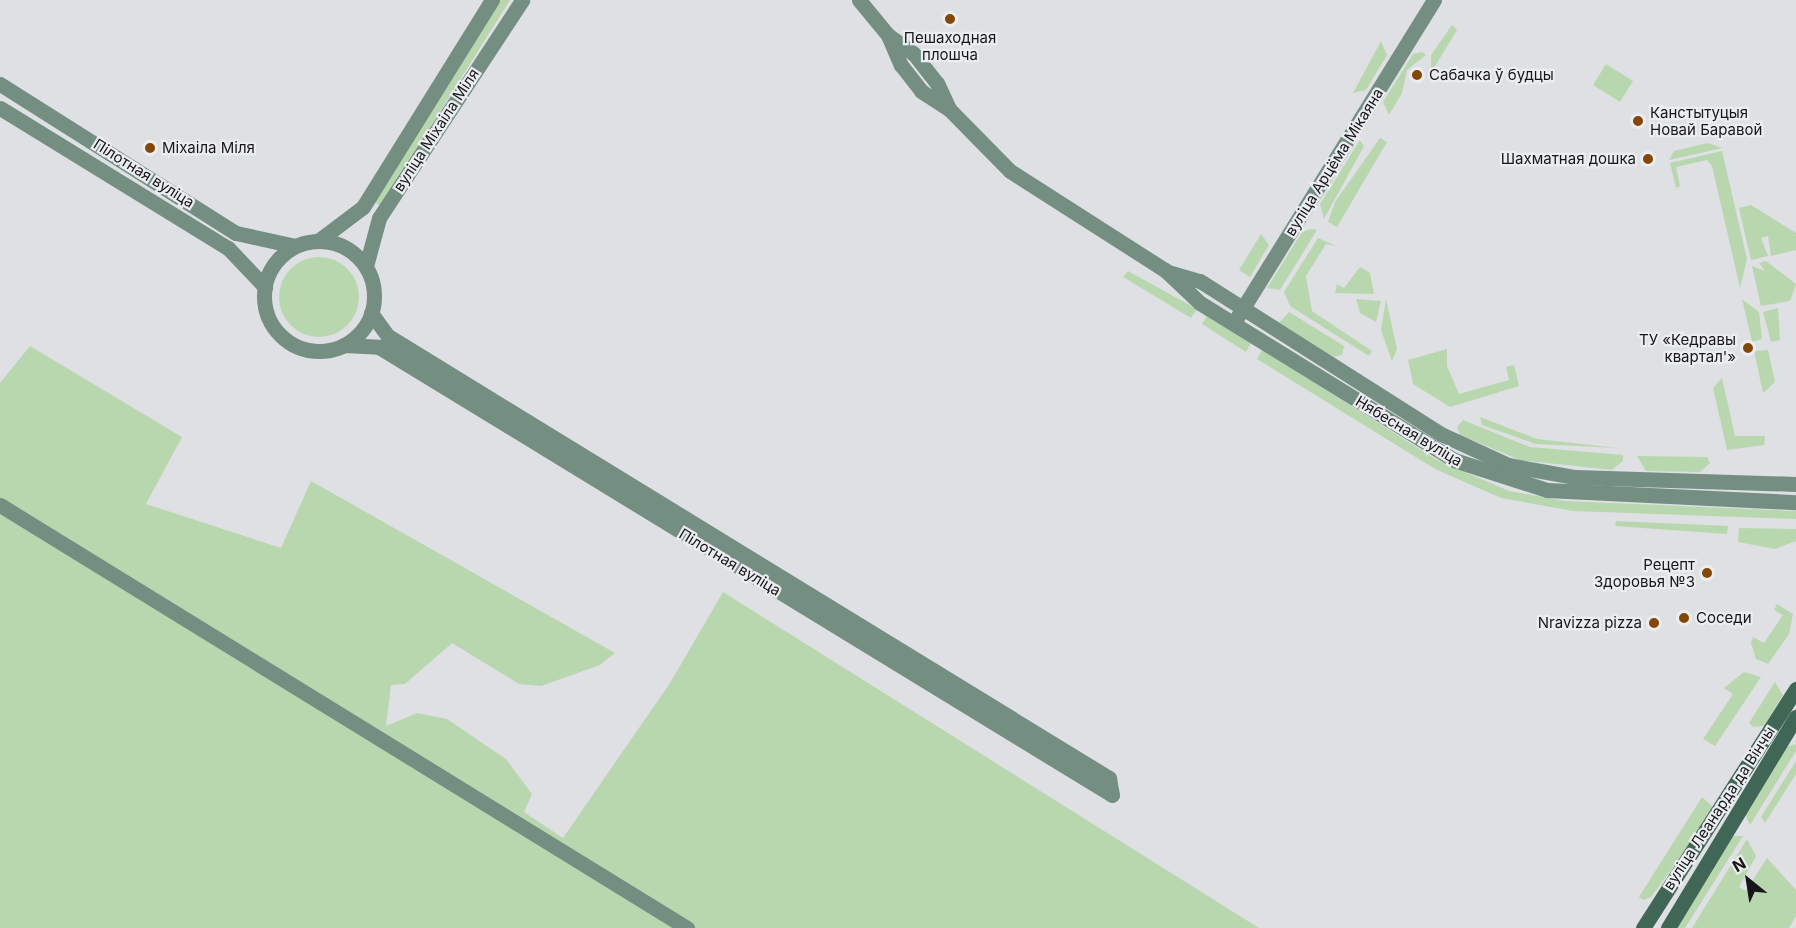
<!DOCTYPE html>
<html>
<head>
<meta charset="utf-8">
<style>
  body { margin:0 }
  #map { position:relative; width:1796px; height:928px; overflow:hidden; background:#dee0e4; font-family:Inter,sans-serif }
  div>[style] { position:absolute }
  .green>* { inset:0; background:#b9d7ae }
  .round { border-radius:50% }
  .minor>* { height:15px; margin:-7.5px; padding:0 7.5px; transform-origin:7.5px; border-radius:7.5px; background:#748e82 }
  .minor>.ring { margin:-7.5px; padding:0; box-sizing:content-box; background:none; border:15px solid #748e82; border-radius:50% }
  .secondary>* { height:15px; margin:-7.5px; padding:0 7.5px; transform-origin:7.5px; border-radius:7.5px; background:#406656 }
  .dots>* { width:16px; height:16px; translate:-50% -50%; box-sizing:border-box; border:3px solid #ebedf1; border-radius:50% }
  span { translate:-50% -50%; white-space:nowrap; text-align:center; line-height:1.15; -webkit-text-stroke:4.5px #ebedf1; paint-order:stroke }
  .poi-label { font-size:15px; color:#171719 }
  .left { translate:0 -50%; text-align:left }
  .right { translate:-100% -50%; text-align:right }
  .street-label { font-size:15px; color:#171719 }
  .north { position:absolute; left:1718px; top:850px; width:60px; height:60px; -webkit-text-stroke:4px #ebedf1; paint-order:stroke; rotate:330deg; font-size:16px; font-weight:700; line-height:24px; text-align:center; color:#171719 }
  .north::after { content:''; display:block; margin:auto; width:21px; height:27px; background:#171719; clip-path:polygon(50% 0,100% 100%,50% 72%,0 100%) }
</style>
</head>
<body>
<div id="map">
  <div class="green">
    <div style="clip-path:polygon(497px 0,510px 0,381px 206px,371px 200px)"></div>
    <div style="clip-path:polygon(1452px 25px,1457px 30px,1431px 73px,1431px 55px)"></div>
    <div style="clip-path:polygon(1381px 41px,1387px 55px,1366px 90px,1353px 93px)"></div>
    <div style="clip-path:polygon(1422px 52px,1426px 55px,1407px 70px,1402px 93px,1389px 115px,1383px 102px,1413px 54px)"></div>
    <div style="clip-path:polygon(1606px 64px,1633px 81px,1620px 102px,1593px 85px)"></div>
    <div style="clip-path:polygon(1380px 138px,1387px 142px,1337px 227px,1328px 222px,1335px 202px)"></div>
    <div style="clip-path:polygon(1360px 140px,1364px 146px,1324px 219px,1320px 204px)"></div>
    <div style="clip-path:polygon(1708px 143px,1722px 148px,1669px 160px,1674px 151px)"></div>
    <div style="clip-path:polygon(1722px 151px,1747px 259px,1740px 288px,1712px 166px,1707px 160px,1676px 167px,1680px 186px,1676px 188px,1670px 163px)"></div>
    <div style="clip-path:polygon(1751px 205px,1796px 233px,1796px 250px,1771px 256px,1768px 236px,1761px 238px,1768px 256px,1751px 260px,1739px 208px)"></div>
    <div style="clip-path:polygon(1311px 229px,1317px 230px,1280px 290px,1267px 288px,1302px 232px)"></div>
    <div style="clip-path:polygon(1261px 234px,1269px 245px,1250px 277px,1239px 270px)"></div>
    <div style="clip-path:polygon(1318px 238px,1336px 246px,1326px 244px,1306px 276px,1312px 311px,1372px 351px,1369px 356px,1290px 306px,1284px 292px)"></div>
    <div class="round" style="left:279px;top:257px;width:80px;height:80px"></div>
    <div style="clip-path:polygon(1766px 261px,1796px 284px,1790px 301px,1761px 306px,1752px 266px,1765px 271px,1759px 263px)"></div>
    <div style="clip-path:polygon(1360px 267px,1370px 273px,1374px 294px,1335px 293px,1337px 284px,1344px 288px)"></div>
    <div style="clip-path:polygon(1128px 271px,1197px 309px,1191px 318px,1123px 277px)"></div>
    <div style="clip-path:polygon(1356px 299px,1381px 301px,1376px 322px,1360px 313px)"></div>
    <div style="clip-path:polygon(1386px 299px,1397px 349px,1392px 361px,1381px 330px)"></div>
    <div style="clip-path:polygon(1742px 299px,1759px 312px,1762px 339px,1752px 342px)"></div>
    <div style="clip-path:polygon(1778px 308px,1780px 340px,1771px 342px,1763px 312px)"></div>
    <div style="clip-path:polygon(1289px 312px,1344px 346px,1342px 355px,1334px 357px,1279px 323px)"></div>
    <div style="clip-path:polygon(1207px 316px,1251px 343px,1246px 352px,1202px 324px)"></div>
    <div style="clip-path:polygon(30px 346px,182px 437px,146px 504px,281px 548px,311px 481px,615px 653px,600px 665px,541px 686px,519px 684px,452px 643px,405px 684px,391px 685px,386px 726px,417px 713px,447px 719px,506px 759px,532px 794px,524px 812px,563px 838px,670px 683px,723px 592px,1259px 928px,0 928px,0 383px)"></div>
    <div style="clip-path:polygon(1447px 349px,1447px 366px,1459px 394px,1509px 380px,1506px 367px,1514px 365px,1519px 386px,1450px 407px,1413px 384px,1408px 360px)"></div>
    <div style="clip-path:polygon(1262px 350px,1437px 460px,1509px 491px,1566px 501px,1796px 511px,1796px 519px,1573px 511px,1501px 498px,1435px 469px,1257px 359px)"></div>
    <div style="clip-path:polygon(1768px 350px,1775px 382px,1763px 393px,1754px 351px)"></div>
    <div style="clip-path:polygon(1722px 378px,1735px 436px,1765px 436px,1764px 445px,1727px 450px,1713px 388px)"></div>
    <div style="clip-path:polygon(1480px 417px,1537px 439px,1618px 448px,1536px 444px,1482px 425px)"></div>
    <div style="clip-path:polygon(1463px 420px,1530px 447px,1623px 455px,1623px 461px,1612px 470px,1520px 460px,1460px 435px,1457px 427px)"></div>
    <div style="clip-path:polygon(1637px 456px,1707px 457px,1710px 463px,1700px 472px,1646px 471px)"></div>
    <div style="clip-path:polygon(1616px 521px,1728px 526px,1727px 534px,1615px 526px)"></div>
    <div style="clip-path:polygon(1739px 528px,1796px 529px,1796px 541px,1775px 549px,1738px 542px)"></div>
    <div style="clip-path:polygon(1777px 604px,1793px 614px,1789px 634px,1768px 664px,1756px 659px,1751px 643px,1753px 637px,1764px 643px,1783px 615px,1774px 610px)"></div>
    <div style="clip-path:polygon(1744px 672px,1761px 677px,1715px 746px,1703px 739px,1733px 694px,1724px 688px)"></div>
    <div style="clip-path:polygon(1775px 682px,1783px 695px,1764px 726px,1753px 727px,1749px 723px)"></div>
    <div style="clip-path:polygon(1796px 744px,1796px 751px,1750px 825px,1745px 814px,1786px 747px)"></div>
    <div style="clip-path:polygon(1796px 761px,1796px 774px,1765px 823px,1761px 817px)"></div>
    <div style="clip-path:polygon(1702px 797px,1713px 807px,1706px 822px,1651px 897px,1643px 900px,1639px 897px)"></div>
    <div style="clip-path:polygon(1731px 836px,1743px 836px,1685px 928px,1677px 928px)"></div>
    <div style="clip-path:polygon(1747px 839px,1756px 856px,1739px 887px,1746px 891px,1767px 858px,1796px 890px,1796px 916px,1789px 928px,1692px 928px)"></div>
  </div>
  <div class="minor">
    <div style="left:859px;top:0;width:45px;rotate:50.4deg"></div>
    <div style="left:888px;top:35px;width:32px;rotate:36deg"></div>
    <div style="left:914px;top:54px;width:37px;rotate:52deg"></div>
    <div style="left:937px;top:83px;width:29px;rotate:65deg"></div>
    <div style="left:888px;top:35px;width:33px;rotate:67deg"></div>
    <div style="left:901px;top:65px;width:33px;rotate:52deg"></div>
    <div style="left:921px;top:91px;width:33px;rotate:33deg"></div>
    <div style="left:949px;top:109px;width:87px;rotate:45.5deg"></div>
    <div style="left:1010px;top:171px;width:184px;rotate:32.6deg"></div>
    <div style="left:1165px;top:270px;width:48px;rotate:43.3deg"></div>
    <div style="left:1200px;top:303px;width:299px;rotate:31.7deg"></div>
    <div style="left:1454px;top:460px;width:98px;rotate:17.9deg"></div>
    <div style="left:1547px;top:490px;width:249px;rotate:2.8deg"></div>
    <div style="left:0;top:84px;width:279px;rotate:32.3deg"></div>
    <div style="left:236px;top:233px;width:60px;rotate:12.4deg"></div>
    <div style="left:0;top:108px;width:268px;rotate:31.6deg"></div>
    <div style="left:228px;top:248px;width:54px;rotate:46.5deg"></div>
    <div style="left:318px;top:241px;width:56px;rotate:-37.1deg"></div>
    <div style="left:363px;top:207px;width:244px;rotate:-58.1deg"></div>
    <div class="ring" style="left:264px;top:241px;width:95px;height:95px"></div>
    <div style="left:366px;top:266px;width:50px;rotate:-74.8deg"></div>
    <div style="left:379px;top:218px;width:261px;rotate:-56.7deg"></div>
    <div style="left:1168px;top:272px;width:33px;rotate:16deg"></div>
    <div style="left:1200px;top:281px;width:285px;rotate:32.4deg"></div>
    <div style="left:1441px;top:434px;width:74px;rotate:24.8deg"></div>
    <div style="left:1508px;top:465px;width:68px;rotate:10.2deg"></div>
    <div style="left:1575px;top:477px;width:221px;rotate:1.8deg"></div>
    <div style="left:371px;top:313px;width:29px;rotate:54deg"></div>
    <div style="left:388px;top:336px;width:846px;rotate:31.51deg"></div>
    <div style="left:1109px;top:778px;width:17px;rotate:80deg"></div>
    <div style="left:1238px;top:316px;width:372px;rotate:-58.2deg"></div>
    <div style="left:344px;top:345px;width:35px;rotate:3deg"></div>
    <div style="left:379px;top:347px;width:859px;rotate:31.43deg"></div>
    <div style="left:0;top:505px;width:807px;rotate:31.62deg"></div>
  </div>
  <div class="secondary">
    <div style="left:1643px;top:928px;width:284px;rotate:-57.4deg"></div>
    <div style="left:1668px;top:928px;width:247px;rotate:-58.8deg"></div>
  </div>
  <div class="dots">
    <div style="left:950px;top:19px;background:#844705"></div>
    <div style="left:1417px;top:75px;background:#844705"></div>
    <div style="left:1638px;top:121px;background:#844705"></div>
    <div style="left:150px;top:148px;background:#844705"></div>
    <div style="left:1648px;top:159px;background:#844705"></div>
    <div style="left:1748px;top:348px;background:#844705"></div>
    <div style="left:1707px;top:573px;background:#844705"></div>
    <div style="left:1684px;top:618px;background:#844705"></div>
    <div style="left:1654px;top:623px;background:#844705"></div>
  </div>
  <div class="poi-label">
    <span style="left:950px;top:46px">Пешаходная<br>плошча</span>
    <span class="left" style="left:1429px;top:75px">Сабачка ў будцы</span>
    <span class="left" style="left:1650px;top:121px">Канстытуцыя<br>Новай Баравой</span>
    <span class="left" style="left:162px;top:148px">Міхаіла Міля</span>
    <span class="right" style="left:1636px;top:159px">Шахматная дошка</span>
    <span class="right" style="left:1736px;top:348px">ТУ «Кедравы<br>квартал'»</span>
    <span class="right" style="left:1695px;top:573px">Рецепт<br>Здоровья №3</span>
    <span class="left" style="left:1696px;top:618px">Соседи</span>
    <span class="right" style="left:1642px;top:623px">Nravizza pizza</span>
  </div>
  <div class="street-label">
    <span style="left:436px;top:130px;rotate:-57deg">вуліца Міхаіла Міля</span>
    <span style="left:1334px;top:162px;rotate:-58deg">вуліца Арцёма Мікаяна</span>
    <span style="left:144px;top:173px;rotate:32deg">Пілотная вуліца</span>
    <span style="left:1409px;top:431px;rotate:31deg">Нябесная вуліца</span>
    <span style="left:730px;top:562px;rotate:31deg">Пілотная вуліца</span>
    <span style="left:1719px;top:808px;rotate:-57deg">вуліца Леанарда да Вінчы</span>
  </div>
  <div class="north">N</div>
</div>
</body>
</html>
